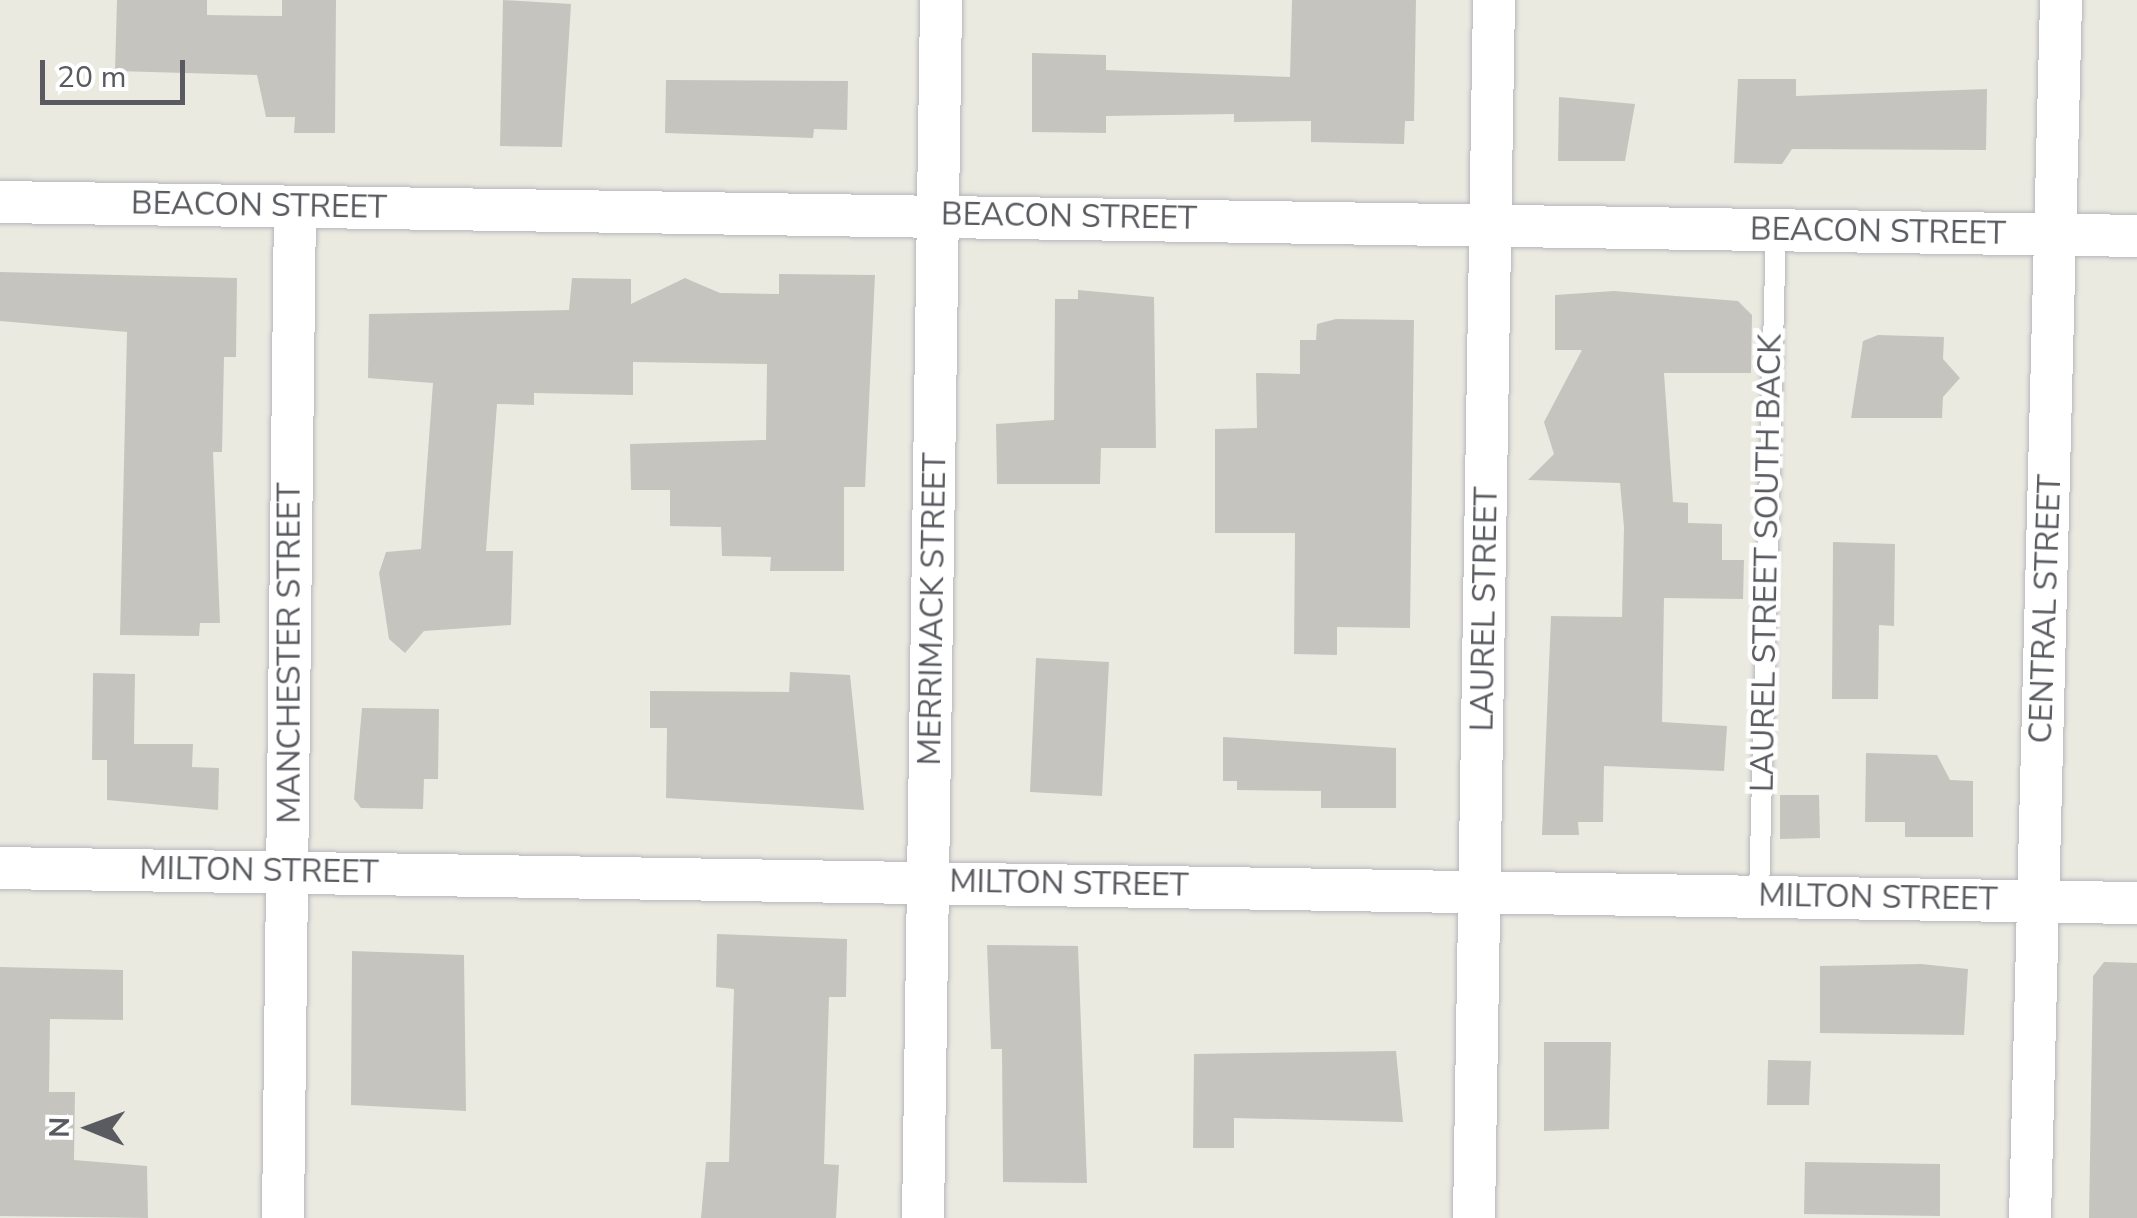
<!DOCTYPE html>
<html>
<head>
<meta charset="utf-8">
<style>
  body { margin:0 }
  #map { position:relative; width:2137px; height:1218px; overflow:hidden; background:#ebeae1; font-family:"Nunito Sans",sans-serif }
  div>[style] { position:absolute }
  .building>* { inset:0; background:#c6c4be }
  .roads { filter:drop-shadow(0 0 2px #b6b7bc) drop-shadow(0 0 2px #b6b7bc) }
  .lane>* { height:20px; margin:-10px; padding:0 10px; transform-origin:10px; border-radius:10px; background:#fff }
  .street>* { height:42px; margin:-21px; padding:0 21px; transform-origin:21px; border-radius:21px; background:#fff }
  span { translate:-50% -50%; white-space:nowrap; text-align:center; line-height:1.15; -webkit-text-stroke:9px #fff; paint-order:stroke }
  .street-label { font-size:32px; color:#595b60 }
  .north { position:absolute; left:40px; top:1078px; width:100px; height:100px; -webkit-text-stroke:8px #fff; paint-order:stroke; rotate:271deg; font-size:28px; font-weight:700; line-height:40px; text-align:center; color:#595b60 }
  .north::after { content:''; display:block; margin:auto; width:35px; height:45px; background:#595b60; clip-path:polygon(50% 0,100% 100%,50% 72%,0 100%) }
  .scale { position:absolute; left:40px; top:60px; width:145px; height:45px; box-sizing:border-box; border:5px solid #595b60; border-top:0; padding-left:12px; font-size:30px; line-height:35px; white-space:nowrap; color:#595b60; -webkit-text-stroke:8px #fff; paint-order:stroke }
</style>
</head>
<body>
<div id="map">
  <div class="building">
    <div style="clip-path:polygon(117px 0,207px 0,207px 15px,282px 16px,282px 0,336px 0,335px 133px,294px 133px,295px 117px,266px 117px,257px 75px,115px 71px)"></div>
    <div style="clip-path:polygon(503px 0,571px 4px,562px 147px,500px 146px)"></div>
    <div style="clip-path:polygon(1292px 0,1416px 0,1414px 121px,1405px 121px,1404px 144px,1311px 142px,1311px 121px,1234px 122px,1234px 114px,1106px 116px,1106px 133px,1032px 132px,1032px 53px,1106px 55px,1106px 70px,1290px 77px)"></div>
    <div style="clip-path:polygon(1738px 79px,1796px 79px,1796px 96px,1987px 89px,1986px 150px,1792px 149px,1782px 164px,1734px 163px)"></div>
    <div style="clip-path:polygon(666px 80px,848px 81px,847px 130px,814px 129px,813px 138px,665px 133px)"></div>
    <div style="clip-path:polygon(1559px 97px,1635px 104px,1625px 161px,1558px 161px)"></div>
    <div style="clip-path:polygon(0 272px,237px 278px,236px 357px,224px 357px,222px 452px,213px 452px,220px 623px,200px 623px,199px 636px,120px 635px,127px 332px,0 321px)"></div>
    <div style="clip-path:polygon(779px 274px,875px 275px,865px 487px,844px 487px,844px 571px,770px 571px,771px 557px,722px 556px,721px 527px,670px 526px,670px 490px,631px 490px,630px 444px,766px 440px,767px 364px,633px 362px,633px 395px,534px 393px,534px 405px,497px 404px,486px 551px,513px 551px,511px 625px,424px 631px,405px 653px,389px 639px,379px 573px,386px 552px,421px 549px,433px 383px,368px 378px,369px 314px,569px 310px,572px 278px,631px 279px,631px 304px,685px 278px,720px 293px,779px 294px)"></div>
    <div style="clip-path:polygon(1078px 290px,1154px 297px,1156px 448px,1101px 448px,1100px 484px,997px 484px,996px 424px,1054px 420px,1055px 299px,1078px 299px)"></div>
    <div style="clip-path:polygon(1614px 291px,1738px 301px,1752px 315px,1751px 373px,1664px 373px,1673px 502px,1688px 503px,1688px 523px,1722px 524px,1722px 560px,1744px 560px,1743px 599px,1664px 598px,1662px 722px,1727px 726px,1724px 771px,1604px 766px,1603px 822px,1578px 822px,1579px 835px,1542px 835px,1551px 616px,1622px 617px,1624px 527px,1620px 483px,1528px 480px,1554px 454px,1544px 422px,1582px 350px,1555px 350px,1555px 295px)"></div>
    <div style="clip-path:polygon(1336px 319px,1414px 320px,1410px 628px,1337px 627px,1337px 655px,1294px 654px,1295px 533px,1215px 533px,1215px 429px,1257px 428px,1256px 373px,1300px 374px,1300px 340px,1316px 340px,1317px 324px)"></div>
    <div style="clip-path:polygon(1878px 335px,1944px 337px,1943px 359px,1960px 378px,1943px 397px,1942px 418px,1851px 418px,1863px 341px)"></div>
    <div style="clip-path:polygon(1833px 542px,1895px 544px,1894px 626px,1879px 625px,1878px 699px,1832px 699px)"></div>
    <div style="clip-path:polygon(1036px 658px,1109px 662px,1102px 796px,1030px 792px)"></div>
    <div style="clip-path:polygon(790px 672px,850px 675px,864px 810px,666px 798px,667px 728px,650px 728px,650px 691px,789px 692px)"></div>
    <div style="clip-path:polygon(93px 673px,135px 674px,134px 744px,193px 744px,192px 767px,219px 768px,218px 810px,107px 800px,107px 760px,92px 760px)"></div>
    <div style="clip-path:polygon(362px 708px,439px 709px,438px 779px,424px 779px,423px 809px,361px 808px,354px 799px)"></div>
    <div style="clip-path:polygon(1223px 737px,1396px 748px,1396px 808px,1321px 808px,1321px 791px,1237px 790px,1237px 781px,1223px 781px)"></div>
    <div style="clip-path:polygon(1866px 753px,1937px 755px,1950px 780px,1973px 781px,1973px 837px,1905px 837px,1905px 822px,1865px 822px)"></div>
    <div style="clip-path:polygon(1780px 795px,1819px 795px,1820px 838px,1780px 839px)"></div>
    <div style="clip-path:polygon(717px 934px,847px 939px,846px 997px,829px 997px,824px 1164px,839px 1165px,836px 1218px,701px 1218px,706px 1162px,729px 1162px,734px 989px,716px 987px)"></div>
    <div style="clip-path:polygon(987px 945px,1078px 946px,1087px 1183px,1003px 1182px,1002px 1049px,991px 1049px)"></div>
    <div style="clip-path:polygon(352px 951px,464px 955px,466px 1111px,351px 1105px)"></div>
    <div style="clip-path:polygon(2104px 962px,2137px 963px,2137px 1218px,2089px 1218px,2093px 976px)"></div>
    <div style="clip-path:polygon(1921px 964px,1968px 969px,1964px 1035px,1820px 1033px,1820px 966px)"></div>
    <div style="clip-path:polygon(0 967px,123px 970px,123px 1020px,50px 1019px,49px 1092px,75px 1092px,74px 1160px,147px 1166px,148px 1218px,0 1216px)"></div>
    <div style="clip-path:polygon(1544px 1042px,1611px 1042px,1609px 1129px,1544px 1131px)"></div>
    <div style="clip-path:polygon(1396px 1051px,1403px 1122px,1234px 1118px,1234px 1148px,1193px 1148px,1194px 1054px)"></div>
    <div style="clip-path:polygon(1768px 1060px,1811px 1061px,1809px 1105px,1767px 1105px)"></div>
    <div style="clip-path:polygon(1805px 1162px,1940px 1164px,1940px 1216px,1804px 1214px)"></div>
  </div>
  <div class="roads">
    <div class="lane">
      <div style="left:1759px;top:895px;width:665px;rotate:-88.54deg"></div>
    </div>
    <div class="street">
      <div style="left:0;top:202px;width:2137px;rotate:0.91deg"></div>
      <div style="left:0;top:868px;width:2137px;rotate:0.94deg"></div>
      <div style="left:283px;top:1218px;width:1011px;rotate:-89.32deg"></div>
      <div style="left:923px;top:1218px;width:1218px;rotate:-89.15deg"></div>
      <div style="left:1474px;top:1218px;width:1218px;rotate:-89.06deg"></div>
      <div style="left:2030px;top:1218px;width:1218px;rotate:-88.54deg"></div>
    </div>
  </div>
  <div class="street-label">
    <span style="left:259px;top:206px;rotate:1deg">BEACON STREET</span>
    <span style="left:1069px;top:217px;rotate:1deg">BEACON STREET</span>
    <span style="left:1878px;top:232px;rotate:1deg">BEACON STREET</span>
    <span style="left:1767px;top:563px;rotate:-89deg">LAUREL STREET SOUTH BACK</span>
    <span style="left:933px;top:609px;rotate:-89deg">MERRIMACK STREET</span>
    <span style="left:1485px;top:609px;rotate:-89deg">LAUREL STREET</span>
    <span style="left:2046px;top:609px;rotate:-88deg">CENTRAL STREET</span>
    <span style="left:290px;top:653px;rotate:-90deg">MANCHESTER STREET</span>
    <span style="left:259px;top:871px;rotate:1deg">MILTON STREET</span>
    <span style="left:1069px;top:884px;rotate:1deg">MILTON STREET</span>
    <span style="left:1878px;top:898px;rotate:1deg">MILTON STREET</span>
  </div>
  <div class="north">N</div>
  <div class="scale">20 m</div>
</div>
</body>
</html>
